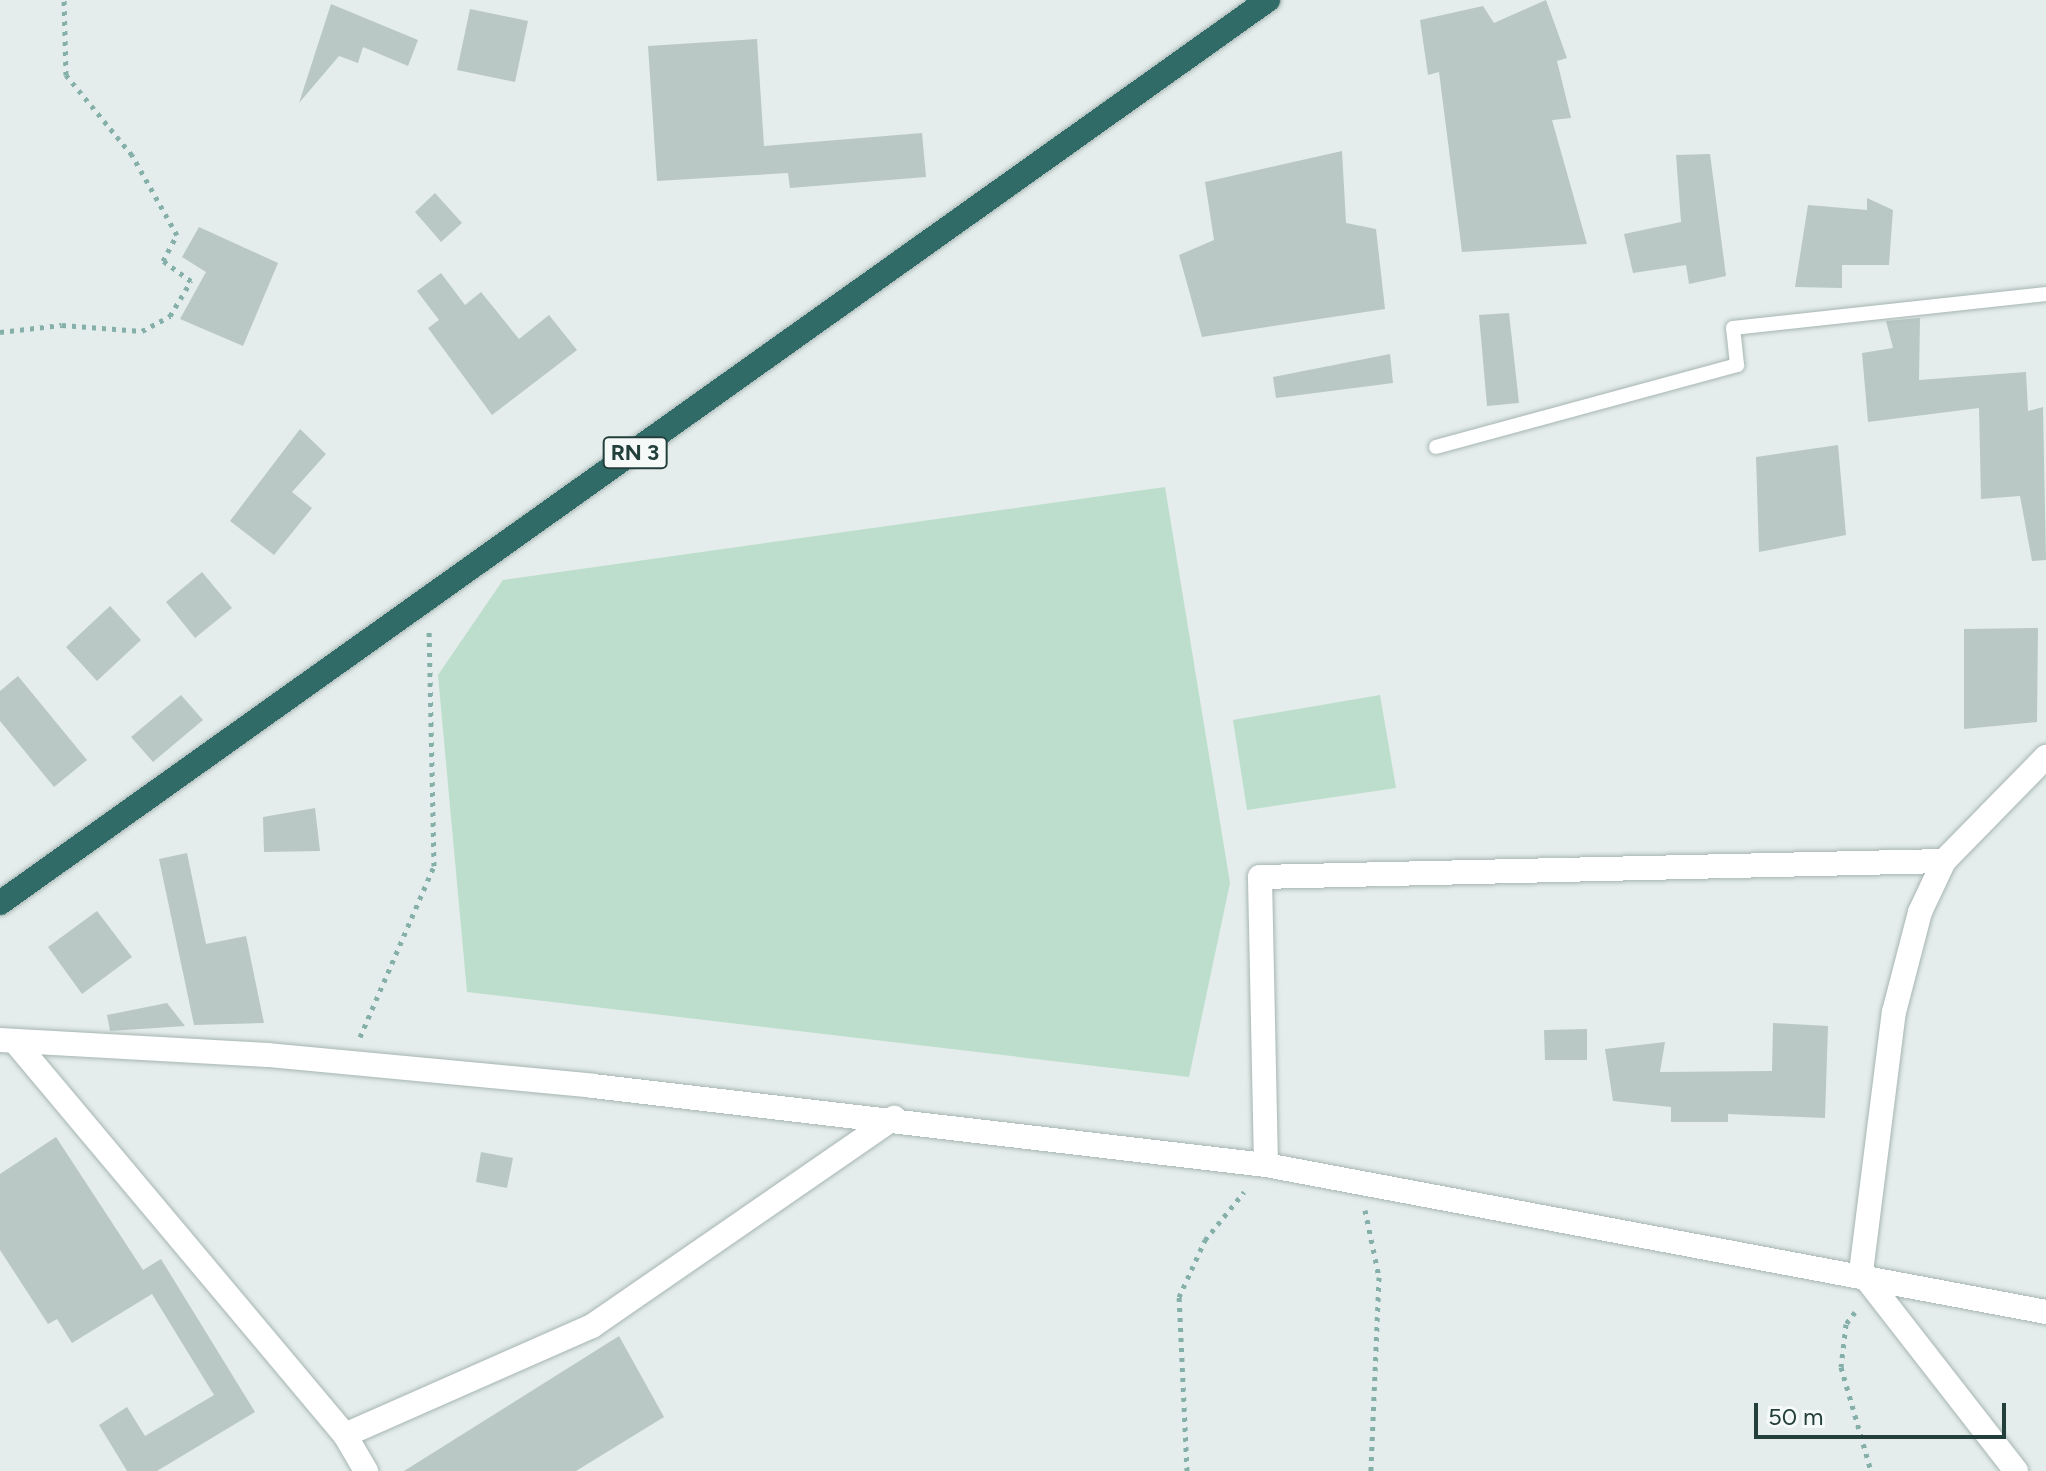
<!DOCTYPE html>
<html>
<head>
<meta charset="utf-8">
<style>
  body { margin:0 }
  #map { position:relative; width:2046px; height:1471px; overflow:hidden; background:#e4edeb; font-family:Figtree,sans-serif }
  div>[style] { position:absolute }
  .green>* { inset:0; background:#bddecc }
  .building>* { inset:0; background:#b9c8c4 }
  .path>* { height:5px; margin-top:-2.5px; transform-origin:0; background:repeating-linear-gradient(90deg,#85b0aa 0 4px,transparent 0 10px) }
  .roads { filter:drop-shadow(0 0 2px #a6b5b3) drop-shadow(0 0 2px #a6b5b3) }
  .lane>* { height:14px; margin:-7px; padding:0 7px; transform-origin:7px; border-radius:7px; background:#fff }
  .street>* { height:24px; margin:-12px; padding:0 12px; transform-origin:12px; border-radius:12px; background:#fff }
  .secondary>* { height:24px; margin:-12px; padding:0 12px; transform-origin:12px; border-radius:12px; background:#fff }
  .highway>* { height:24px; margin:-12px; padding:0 12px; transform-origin:12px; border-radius:12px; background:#306b68 }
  span { translate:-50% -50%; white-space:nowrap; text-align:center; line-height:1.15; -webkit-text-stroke:6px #f5faf8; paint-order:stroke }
  .shield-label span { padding:2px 6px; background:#f5faf8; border:2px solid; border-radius:6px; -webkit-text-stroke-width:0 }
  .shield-label { font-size:22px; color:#233f3c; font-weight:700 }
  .scale { position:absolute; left:1754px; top:1403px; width:252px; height:36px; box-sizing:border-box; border:4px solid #233f3c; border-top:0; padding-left:10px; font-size:24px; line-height:28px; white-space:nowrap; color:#233f3c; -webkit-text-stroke:6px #f5faf8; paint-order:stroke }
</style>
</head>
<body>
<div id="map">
  <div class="green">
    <div style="clip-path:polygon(1165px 487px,1230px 883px,1189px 1077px,467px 992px,438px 675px,503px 580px)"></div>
    <div style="clip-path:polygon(1380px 695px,1396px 788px,1247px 810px,1233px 720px)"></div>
  </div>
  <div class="building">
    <div style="clip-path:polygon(1546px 0,1567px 58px,1557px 61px,1571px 118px,1552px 120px,1587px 244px,1462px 252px,1439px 72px,1428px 75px,1420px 20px,1483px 6px,1494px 23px)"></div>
    <div style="clip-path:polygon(331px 4px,418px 40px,408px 66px,363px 47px,358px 63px,339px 56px,299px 103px)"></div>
    <div style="clip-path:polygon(470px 9px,528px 21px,515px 82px,457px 70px)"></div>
    <div style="clip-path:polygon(757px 39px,764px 146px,922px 133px,926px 177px,790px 188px,788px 173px,657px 181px,648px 46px)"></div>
    <div style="clip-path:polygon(1342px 151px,1346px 223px,1376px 229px,1385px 309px,1202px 337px,1179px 255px,1214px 240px,1205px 182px)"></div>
    <div style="clip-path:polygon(1710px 154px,1726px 276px,1689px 284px,1686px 265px,1633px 273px,1624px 234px,1681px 222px,1676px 155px)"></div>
    <div style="clip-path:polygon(435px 193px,462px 223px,441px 242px,415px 212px)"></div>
    <div style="clip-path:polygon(1867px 198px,1893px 210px,1889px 265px,1842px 265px,1842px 288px,1795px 287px,1808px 205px,1867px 210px)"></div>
    <div style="clip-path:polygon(199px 227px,278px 263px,243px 346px,180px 319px,206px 272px,182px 257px)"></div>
    <div style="clip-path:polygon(441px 273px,465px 305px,481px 292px,519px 339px,549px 315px,577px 350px,492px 415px,428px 328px,439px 320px,417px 291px)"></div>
    <div style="clip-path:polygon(1509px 313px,1519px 403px,1487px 406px,1479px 315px)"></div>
    <div style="clip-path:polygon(1920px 318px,1919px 380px,2026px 372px,2028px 411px,2043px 407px,2046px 560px,2032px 561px,2020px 496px,1981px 499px,1979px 408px,1868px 422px,1862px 353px,1893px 348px,1886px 321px)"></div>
    <div style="clip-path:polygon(1390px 354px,1393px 383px,1276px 398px,1273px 377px)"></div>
    <div style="clip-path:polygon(300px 429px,326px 454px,292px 492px,312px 508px,274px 555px,230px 521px)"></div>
    <div style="clip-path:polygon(1838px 445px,1846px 535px,1759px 552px,1756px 457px)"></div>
    <div style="clip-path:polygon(202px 572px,232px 608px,195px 638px,166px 602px)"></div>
    <div style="clip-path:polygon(110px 606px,141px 640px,97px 681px,66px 647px)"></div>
    <div style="clip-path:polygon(2038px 628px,2037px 722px,1964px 729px,1964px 629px)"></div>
    <div style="clip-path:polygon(18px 676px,87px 760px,54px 787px,0 721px,0 691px)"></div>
    <div style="clip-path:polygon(181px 695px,203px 720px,153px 762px,131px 737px)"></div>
    <div style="clip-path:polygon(315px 808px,320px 851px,264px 852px,263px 817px)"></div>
    <div style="clip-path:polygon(187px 853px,206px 944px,246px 936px,264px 1023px,194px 1025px,159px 859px)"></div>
    <div style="clip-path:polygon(97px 911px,132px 957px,82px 994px,48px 947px)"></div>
    <div style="clip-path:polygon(167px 1003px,185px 1026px,110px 1031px,107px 1015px)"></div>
    <div style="clip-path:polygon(1773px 1023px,1828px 1026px,1825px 1118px,1728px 1114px,1728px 1122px,1671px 1122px,1671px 1107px,1613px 1101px,1605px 1049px,1665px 1042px,1660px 1072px,1772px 1071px)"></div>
    <div style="clip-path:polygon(1587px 1029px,1587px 1060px,1545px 1060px,1544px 1030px)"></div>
    <div style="clip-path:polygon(56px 1137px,143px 1270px,161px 1259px,255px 1412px,157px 1471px,127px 1471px,99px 1425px,127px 1407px,145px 1436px,214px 1395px,152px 1294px,72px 1343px,57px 1319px,48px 1324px,0 1250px,0 1174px)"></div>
    <div style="clip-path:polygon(481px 1152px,513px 1158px,507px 1188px,476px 1182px)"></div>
    <div style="clip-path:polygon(619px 1336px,664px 1417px,576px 1471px,404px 1471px)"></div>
  </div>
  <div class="path">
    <div style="left:0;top:332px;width:62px;rotate:-6.4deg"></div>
    <div style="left:62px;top:325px;width:80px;rotate:4.3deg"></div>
    <div style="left:142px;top:331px;width:32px;rotate:-28deg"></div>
    <div style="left:170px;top:316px;width:41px;rotate:-59deg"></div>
    <div style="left:191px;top:281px;width:34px;rotate:-144deg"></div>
    <div style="left:163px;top:261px;width:30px;rotate:-62deg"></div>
    <div style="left:177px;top:235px;width:92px;rotate:-119.4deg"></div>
    <div style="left:132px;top:155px;width:104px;rotate:-129.5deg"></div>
    <div style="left:66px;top:75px;width:75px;rotate:-91.5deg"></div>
    <div style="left:360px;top:1037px;width:186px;rotate:-66.6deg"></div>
    <div style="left:434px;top:866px;width:235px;rotate:-91.2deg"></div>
    <div style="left:1365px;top:1210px;width:68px;rotate:78.2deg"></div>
    <div style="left:1379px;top:1277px;width:194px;rotate:92.4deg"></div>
    <div style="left:1855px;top:1312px;width:15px;rotate:127deg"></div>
    <div style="left:1846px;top:1324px;width:43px;rotate:96.6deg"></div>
    <div style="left:1841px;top:1367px;width:108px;rotate:73.9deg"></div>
    <div style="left:1187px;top:1471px;width:174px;rotate:-92.6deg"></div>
    <div style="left:1179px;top:1297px;width:63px;rotate:-65.5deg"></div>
    <div style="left:1205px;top:1240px;width:62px;rotate:-50.9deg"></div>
  </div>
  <div class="roads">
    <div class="lane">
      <div style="left:1436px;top:447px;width:312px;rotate:-15.2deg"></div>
      <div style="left:1737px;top:365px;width:37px;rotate:-96deg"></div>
      <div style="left:1733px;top:328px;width:315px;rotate:-6.2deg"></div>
    </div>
    <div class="street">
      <div style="left:17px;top:1044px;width:510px;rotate:50.01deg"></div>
      <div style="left:345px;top:1435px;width:42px;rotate:59.7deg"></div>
      <div style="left:1266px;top:1165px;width:288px;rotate:-91.2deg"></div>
      <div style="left:1260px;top:877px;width:684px;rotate:-1.34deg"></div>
      <div style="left:345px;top:1435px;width:270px;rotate:-23.8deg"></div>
      <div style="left:592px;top:1326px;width:367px;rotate:-34.6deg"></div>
      <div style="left:2016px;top:1471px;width:252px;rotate:-127.9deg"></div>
      <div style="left:1861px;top:1272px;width:262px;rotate:-82.8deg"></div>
      <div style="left:1894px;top:1012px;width:103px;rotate:-75.4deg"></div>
      <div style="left:1920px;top:912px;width:56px;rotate:-64.8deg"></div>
      <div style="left:1944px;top:861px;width:146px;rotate:-45.6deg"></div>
    </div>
    <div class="secondary">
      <div style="left:0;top:1040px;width:268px;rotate:3.2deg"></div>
      <div style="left:268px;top:1055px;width:326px;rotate:5.4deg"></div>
      <div style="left:593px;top:1086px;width:678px;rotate:6.7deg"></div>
      <div style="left:1266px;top:1165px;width:794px;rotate:10.67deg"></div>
    </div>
    <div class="highway">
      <div style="left:0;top:903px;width:1557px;rotate:-35.46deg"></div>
    </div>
  </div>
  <div class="shield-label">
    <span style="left:635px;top:453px">RN 3</span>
  </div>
  <div class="scale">50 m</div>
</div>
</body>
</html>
